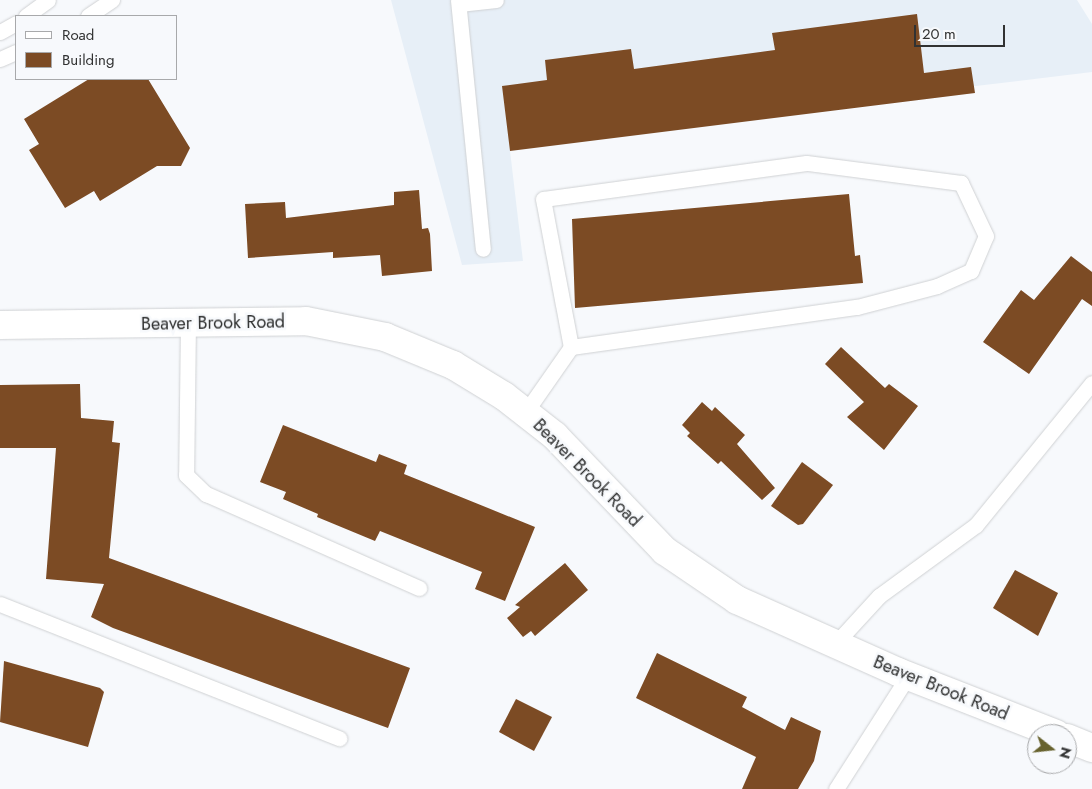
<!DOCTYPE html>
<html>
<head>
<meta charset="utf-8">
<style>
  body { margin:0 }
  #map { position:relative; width:1092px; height:789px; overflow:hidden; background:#f7f9fc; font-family:Jost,sans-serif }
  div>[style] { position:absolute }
  .built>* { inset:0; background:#e7eff7 }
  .building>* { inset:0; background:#7c4b24 }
  .roads { filter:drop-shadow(0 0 1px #cfd1d3) drop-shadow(0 0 1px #cfd1d3) }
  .service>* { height:15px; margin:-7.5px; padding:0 7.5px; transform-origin:7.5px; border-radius:7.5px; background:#fff }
  .minor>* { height:28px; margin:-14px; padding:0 14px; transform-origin:14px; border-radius:14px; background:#fff }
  span { translate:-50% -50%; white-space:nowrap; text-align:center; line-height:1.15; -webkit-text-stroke:5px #f7f9fc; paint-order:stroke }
  .street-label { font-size:18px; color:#313232 }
  .legend { position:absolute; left:15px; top:15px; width:162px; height:65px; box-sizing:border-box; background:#f7f9fc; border:1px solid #a8a9ab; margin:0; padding:6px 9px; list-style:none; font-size:15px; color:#313232 }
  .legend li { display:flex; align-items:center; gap:10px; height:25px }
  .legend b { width:25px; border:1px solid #a8a9ab }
  .north { position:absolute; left:1027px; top:724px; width:50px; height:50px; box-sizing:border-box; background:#f7f9fc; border:1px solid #a8a9ab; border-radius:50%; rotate:106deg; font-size:14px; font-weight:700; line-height:20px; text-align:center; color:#313232 }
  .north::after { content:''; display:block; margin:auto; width:18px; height:22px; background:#67622e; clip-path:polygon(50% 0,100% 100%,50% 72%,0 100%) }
  .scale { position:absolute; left:914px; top:25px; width:91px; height:22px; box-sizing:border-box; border:2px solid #313232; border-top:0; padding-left:6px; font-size:15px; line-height:18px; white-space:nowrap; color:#313232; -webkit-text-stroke:4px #f7f9fc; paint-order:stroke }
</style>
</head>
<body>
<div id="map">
  <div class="built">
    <div style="clip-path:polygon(391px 0,1077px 0,1092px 24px,1092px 72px,509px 142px,523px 261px,462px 265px)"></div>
  </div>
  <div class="building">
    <div style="clip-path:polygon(917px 14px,924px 73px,971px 67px,975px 93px,510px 151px,502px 86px,547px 80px,545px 60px,631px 49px,634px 69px,775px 50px,772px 33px)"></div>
    <div style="clip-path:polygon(89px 79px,148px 79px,190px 148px,181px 166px,157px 166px,100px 201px,94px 191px,65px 208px,29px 150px,39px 144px,24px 119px)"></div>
    <div style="clip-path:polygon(419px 190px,422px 229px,428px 228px,430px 234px,432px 271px,382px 276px,380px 255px,333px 258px,333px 252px,248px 258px,245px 204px,285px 202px,286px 218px,394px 205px,394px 192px)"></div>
    <div style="clip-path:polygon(849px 194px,855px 256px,860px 255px,863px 283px,575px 308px,572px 219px)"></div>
    <div style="clip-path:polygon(1071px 256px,1092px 272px,1092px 306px,1082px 299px,1029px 374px,983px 342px,1021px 290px,1034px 300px)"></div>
    <div style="clip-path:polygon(841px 347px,885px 388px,889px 384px,918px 406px,884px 450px,847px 417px,864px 402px,825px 364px)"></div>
    <div style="clip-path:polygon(80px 384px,81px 418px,114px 421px,112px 442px,120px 443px,109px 558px,410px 668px,388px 728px,113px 628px,91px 617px,104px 584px,46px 579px,56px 448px,0 448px,0 385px)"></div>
    <div style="clip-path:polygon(702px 402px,712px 411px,715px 407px,745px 435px,737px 444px,775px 488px,762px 500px,721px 461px,718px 464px,687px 436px,690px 433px,682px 425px)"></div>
    <div style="clip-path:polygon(283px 425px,376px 462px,379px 454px,407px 465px,404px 474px,535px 527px,505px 601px,475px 589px,482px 572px,380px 531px,375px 541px,317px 517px,318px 514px,283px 499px,286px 492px,260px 482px)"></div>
    <div style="clip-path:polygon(802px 462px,833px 485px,803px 524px,798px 525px,771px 506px)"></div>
    <div style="clip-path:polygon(565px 563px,588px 590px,535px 636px,531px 631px,523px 637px,507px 618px,520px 607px,515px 605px)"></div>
    <div style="clip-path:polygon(1015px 570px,1058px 593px,1038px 636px,993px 608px)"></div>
    <div style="clip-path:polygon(657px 653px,747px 697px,742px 707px,785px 730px,791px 717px,821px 731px,814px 761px,798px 789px,742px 789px,756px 757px,636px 698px)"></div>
    <div style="clip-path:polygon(4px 661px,100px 688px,104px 692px,88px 747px,0 722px)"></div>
    <div style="clip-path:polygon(516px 699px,552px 717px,534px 751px,499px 732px)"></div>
  </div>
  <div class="roads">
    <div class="service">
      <div style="left:458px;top:0;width:250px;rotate:84.3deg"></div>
      <div style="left:459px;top:4px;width:37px;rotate:-6deg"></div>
      <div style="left:26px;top:16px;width:27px;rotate:-36deg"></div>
      <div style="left:88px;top:16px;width:29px;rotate:-34deg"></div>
      <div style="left:0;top:32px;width:18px;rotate:-29deg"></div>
      <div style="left:0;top:59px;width:17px;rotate:-24deg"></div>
      <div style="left:188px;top:322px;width:153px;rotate:90.7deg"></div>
      <div style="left:186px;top:475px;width:28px;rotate:44deg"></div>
      <div style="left:206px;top:494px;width:233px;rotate:23.8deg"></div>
      <div style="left:525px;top:413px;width:80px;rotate:-55.1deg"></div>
      <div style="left:571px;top:347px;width:289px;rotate:-8deg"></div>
      <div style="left:857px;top:307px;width:83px;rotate:-14.7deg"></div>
      <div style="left:937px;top:286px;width:37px;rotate:-24deg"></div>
      <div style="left:971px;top:271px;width:38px;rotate:-67deg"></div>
      <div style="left:986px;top:236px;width:59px;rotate:-115.3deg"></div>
      <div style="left:961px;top:183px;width:156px;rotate:-172.6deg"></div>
      <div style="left:806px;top:163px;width:265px;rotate:172.2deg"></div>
      <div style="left:543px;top:199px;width:151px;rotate:79.3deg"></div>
      <div style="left:0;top:604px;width:365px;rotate:21.6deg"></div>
      <div style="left:835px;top:644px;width:65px;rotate:-47.5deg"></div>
      <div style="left:879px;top:596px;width:120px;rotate:-36.2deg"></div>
      <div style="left:976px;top:525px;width:183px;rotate:-50.8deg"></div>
      <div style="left:836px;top:789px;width:134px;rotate:-57.5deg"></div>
    </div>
    <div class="minor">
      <div style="left:0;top:325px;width:306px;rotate:-0.7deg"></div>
      <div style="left:306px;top:321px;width:81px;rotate:11.4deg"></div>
      <div style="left:385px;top:337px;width:74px;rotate:22.4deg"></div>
      <div style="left:453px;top:365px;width:60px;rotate:31.3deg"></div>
      <div style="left:504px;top:396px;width:65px;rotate:38.1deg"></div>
      <div style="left:555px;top:436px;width:159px;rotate:46.3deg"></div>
      <div style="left:665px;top:551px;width:87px;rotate:34.2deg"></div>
      <div style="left:737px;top:600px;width:176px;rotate:24.1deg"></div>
      <div style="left:898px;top:672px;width:170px;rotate:21.4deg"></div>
      <div style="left:1067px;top:738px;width:27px;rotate:22deg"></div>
    </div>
  </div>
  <div class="street-label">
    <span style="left:213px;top:323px;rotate:-1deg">Beaver Brook Road</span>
    <span style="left:587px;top:473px;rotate:45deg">Beaver Brook Road</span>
    <span style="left:941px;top:688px;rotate:22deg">Beaver Brook Road</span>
  </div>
  <ul class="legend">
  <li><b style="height:6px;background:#fff"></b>Road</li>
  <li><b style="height:14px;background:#7c4b24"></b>Building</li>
  </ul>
  <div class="north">N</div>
  <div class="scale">20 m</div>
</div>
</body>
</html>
